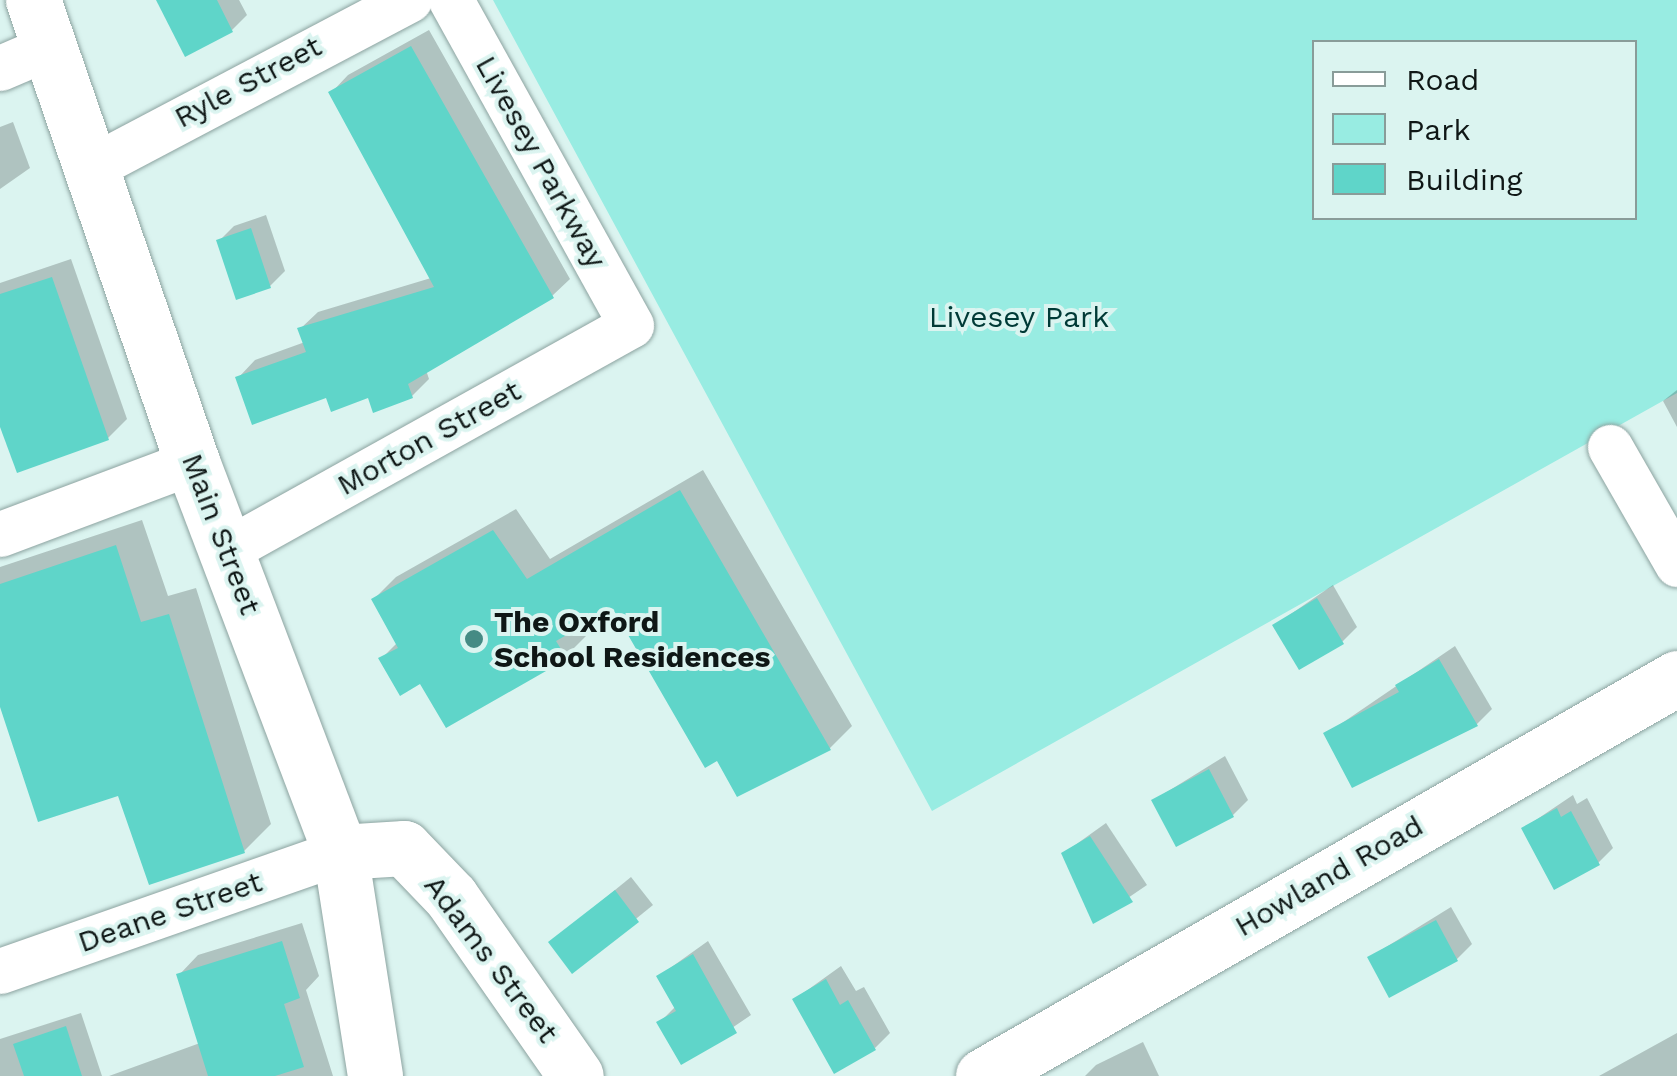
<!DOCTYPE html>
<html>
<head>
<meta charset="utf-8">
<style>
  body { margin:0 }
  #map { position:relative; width:1677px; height:1076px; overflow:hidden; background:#dbf4f0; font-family:"Work Sans",sans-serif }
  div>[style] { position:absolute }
  .green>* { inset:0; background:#98ece2 }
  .shadow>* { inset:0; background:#0003 }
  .building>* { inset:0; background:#5fd5c9 }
  .roads { filter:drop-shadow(0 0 2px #8ca3a0) drop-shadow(0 0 2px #8ca3a0) }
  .street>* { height:45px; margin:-22.5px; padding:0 22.5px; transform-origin:22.5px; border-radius:22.5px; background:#fff }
  .secondary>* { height:55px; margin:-27.5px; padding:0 27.5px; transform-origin:27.5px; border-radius:27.5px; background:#fff }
  .dots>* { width:28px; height:28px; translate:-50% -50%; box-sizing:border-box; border:5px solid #dbf4f0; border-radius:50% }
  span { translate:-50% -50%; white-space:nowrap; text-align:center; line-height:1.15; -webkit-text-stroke:8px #dbf4f0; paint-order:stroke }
  .street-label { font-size:30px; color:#0f1716 }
  .park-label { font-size:30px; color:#003a36 }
  .poi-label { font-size:30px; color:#0f1716; font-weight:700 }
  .left { translate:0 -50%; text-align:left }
  .legend { position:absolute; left:1312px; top:40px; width:325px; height:180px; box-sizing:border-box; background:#dbf4f0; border:2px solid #899c99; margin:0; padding:12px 18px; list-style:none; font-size:30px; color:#0f1716 }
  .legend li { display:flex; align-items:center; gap:20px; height:50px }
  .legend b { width:50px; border:2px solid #899c99 }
</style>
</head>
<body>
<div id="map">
  <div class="green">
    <div style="clip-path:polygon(evenodd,493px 0,1677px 0,1677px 393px,932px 811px,493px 0,1314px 42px,1634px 42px,1634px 218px,1314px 218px,1314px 42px)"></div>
  </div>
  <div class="shadow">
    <div style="clip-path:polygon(159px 0,239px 0,247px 15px,232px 30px)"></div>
    <div style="clip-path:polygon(429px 30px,570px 279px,552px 296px,426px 370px,429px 379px,412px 396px,328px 394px,238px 378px,255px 360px,305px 342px,300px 329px,318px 312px,431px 278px,331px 93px,348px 75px)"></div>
    <div style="clip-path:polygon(13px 122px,30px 168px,0 189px,0 127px)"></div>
    <div style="clip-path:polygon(266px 215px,285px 271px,270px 286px,219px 241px,234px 226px)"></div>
    <div style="clip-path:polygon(71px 259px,127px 419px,108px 438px,0 411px,0 283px)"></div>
    <div style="clip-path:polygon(1677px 390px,1677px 427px,1663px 401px)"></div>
    <div style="clip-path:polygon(703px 470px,852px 726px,830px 748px,718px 758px,614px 606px,581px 624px,587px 635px,565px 657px,421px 681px,381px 659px,398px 642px,374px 599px,396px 577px,516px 509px,550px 559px)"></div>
    <div style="clip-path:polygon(142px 520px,168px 596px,196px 588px,271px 824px,244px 851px,120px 792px,0 699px,0 567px)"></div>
    <div style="clip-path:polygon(1333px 585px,1357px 627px,1342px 642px,1275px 625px)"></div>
    <div style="clip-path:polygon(1455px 646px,1492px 709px,1477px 724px,1326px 734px)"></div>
    <div style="clip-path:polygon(1225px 756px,1248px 800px,1233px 815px,1154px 800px)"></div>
    <div style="clip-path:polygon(1573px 795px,1577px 804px,1587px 798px,1613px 848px,1598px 863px,1524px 828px)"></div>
    <div style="clip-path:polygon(1106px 823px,1147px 885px,1094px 921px,1064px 853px)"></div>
    <div style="clip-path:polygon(631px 877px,653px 905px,573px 970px,551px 942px)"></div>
    <div style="clip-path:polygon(1451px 907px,1472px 944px,1457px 959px,1370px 957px)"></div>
    <div style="clip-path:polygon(302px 923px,319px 976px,306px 990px,333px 1076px,109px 1076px,200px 1043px,179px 975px,198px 955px)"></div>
    <div style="clip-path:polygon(708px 941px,751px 1015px,682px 1062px,660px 1022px,676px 1006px,659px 976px)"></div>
    <div style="clip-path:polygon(841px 966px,856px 991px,864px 987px,890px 1033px,875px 1048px,795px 999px)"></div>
    <div style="clip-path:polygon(81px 1013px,102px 1076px,0 1076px,0 1039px)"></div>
    <div style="clip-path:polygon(1677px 1033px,1677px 1076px,1599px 1076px)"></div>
    <div style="clip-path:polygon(1143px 1042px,1159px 1076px,1085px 1076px,1096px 1065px)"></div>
  </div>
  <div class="building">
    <div style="clip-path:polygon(156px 0,217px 0,233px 32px,185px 57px)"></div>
    <div style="clip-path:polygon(411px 46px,554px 298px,408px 384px,413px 398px,373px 413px,368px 398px,331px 412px,326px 398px,252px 425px,235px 377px,306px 352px,297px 328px,434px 287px,328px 92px)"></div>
    <div style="clip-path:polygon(251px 228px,271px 288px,236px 300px,216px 240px)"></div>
    <div style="clip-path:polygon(52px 277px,109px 440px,17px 473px,0 427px,0 294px)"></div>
    <div style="clip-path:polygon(680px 490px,831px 750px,737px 797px,717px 761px,705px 768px,613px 609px,556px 641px,567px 659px,446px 728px,420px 684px,400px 696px,378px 658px,398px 648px,371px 599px,493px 530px,527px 579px)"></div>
    <div style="clip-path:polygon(116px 545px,141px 622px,169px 614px,245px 853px,149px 885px,118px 796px,38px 822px,0 707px,0 584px)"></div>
    <div style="clip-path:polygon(1317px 598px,1344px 644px,1299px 670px,1272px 625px)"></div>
    <div style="clip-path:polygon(1439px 659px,1478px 726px,1352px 788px,1323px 733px,1399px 692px,1395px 685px)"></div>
    <div style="clip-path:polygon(1209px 769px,1234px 817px,1176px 847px,1151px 800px)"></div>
    <div style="clip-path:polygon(1557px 808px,1561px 817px,1571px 811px,1600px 865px,1554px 890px,1521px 828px)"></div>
    <div style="clip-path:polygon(1090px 836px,1133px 902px,1093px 924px,1061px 853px)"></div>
    <div style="clip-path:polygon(615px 890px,639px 922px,572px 974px,548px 942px)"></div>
    <div style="clip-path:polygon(1436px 920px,1458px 961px,1389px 998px,1367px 957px)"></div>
    <div style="clip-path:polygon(282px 941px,300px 998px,284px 1004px,304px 1067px,275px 1076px,208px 1076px,176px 974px)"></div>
    <div style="clip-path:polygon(693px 954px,737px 1033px,681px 1065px,656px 1022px,676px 1011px,656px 976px)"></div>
    <div style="clip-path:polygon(826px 979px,840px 1005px,848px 1000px,876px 1050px,834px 1074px,792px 999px)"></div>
    <div style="clip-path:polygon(66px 1026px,82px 1076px,24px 1076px,13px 1044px)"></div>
  </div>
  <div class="roads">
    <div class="street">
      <div style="left:0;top:68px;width:53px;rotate:-23.2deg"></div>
      <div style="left:90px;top:168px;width:361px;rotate:-27.8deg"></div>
      <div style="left:1610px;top:447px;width:135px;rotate:60.2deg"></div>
      <div style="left:0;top:534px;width:205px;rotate:-20.6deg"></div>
      <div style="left:227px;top:550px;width:462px;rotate:-29.1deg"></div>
      <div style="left:631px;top:325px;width:372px;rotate:-119deg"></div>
      <div style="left:0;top:971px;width:360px;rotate:-19.3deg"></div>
    </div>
    <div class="secondary">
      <div style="left:33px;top:0;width:489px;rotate:71deg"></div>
      <div style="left:192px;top:462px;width:417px;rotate:69.2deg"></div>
      <div style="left:340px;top:852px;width:227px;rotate:81.1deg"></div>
      <div style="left:340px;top:852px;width:64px;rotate:-3.6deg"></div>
      <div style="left:404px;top:848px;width:68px;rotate:46.2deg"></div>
      <div style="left:451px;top:897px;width:218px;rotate:55.1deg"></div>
      <div style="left:983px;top:1076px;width:800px;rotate:-29.83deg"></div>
    </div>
  </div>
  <div class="dots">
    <div style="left:474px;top:639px;background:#458b84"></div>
  </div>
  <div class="street-label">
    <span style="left:248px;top:82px;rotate:-28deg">Ryle Street</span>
    <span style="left:541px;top:162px;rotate:61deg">Livesey Parkway</span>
    <span style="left:429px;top:438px;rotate:-29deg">Morton Street</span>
    <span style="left:221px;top:534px;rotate:69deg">Main Street</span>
    <span style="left:1329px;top:876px;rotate:-30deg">Howland Road</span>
    <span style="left:170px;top:912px;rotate:-19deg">Deane Street</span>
    <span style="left:491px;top:959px;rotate:53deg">Adams Street</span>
  </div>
  <div class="park-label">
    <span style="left:1019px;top:317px">Livesey Park</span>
  </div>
  <div class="poi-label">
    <span class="left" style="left:494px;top:639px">The Oxford<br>School Residences</span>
  </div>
  <ul class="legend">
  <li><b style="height:12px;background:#fff"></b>Road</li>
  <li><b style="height:28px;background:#98ece2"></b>Park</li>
  <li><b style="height:28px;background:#5fd5c9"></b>Building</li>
  </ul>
</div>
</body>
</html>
